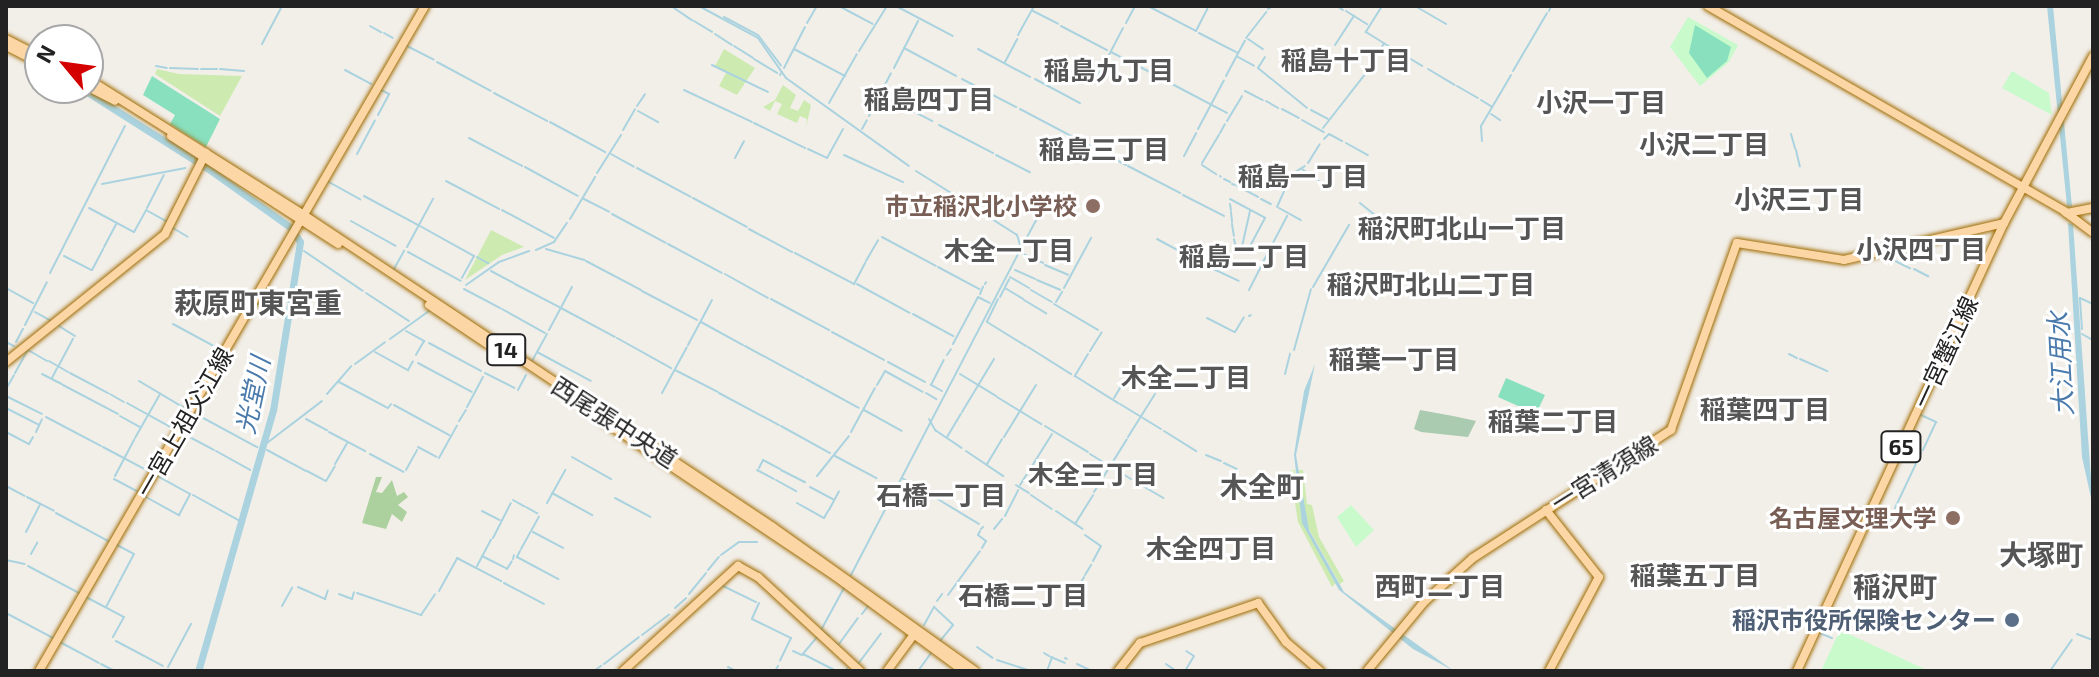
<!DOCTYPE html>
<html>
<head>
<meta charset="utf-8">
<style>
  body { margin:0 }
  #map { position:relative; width:2099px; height:677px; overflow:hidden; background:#f2efe9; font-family:"Exo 2","Noto Sans JP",sans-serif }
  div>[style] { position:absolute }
  .grass>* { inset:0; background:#cdebb0 }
  .forest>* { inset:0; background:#add19e }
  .cemetery>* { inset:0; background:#aacbaf }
  .park>* { inset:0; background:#c8facc }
  .pitch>* { inset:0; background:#88e0be }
  .water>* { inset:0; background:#aad3df }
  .stream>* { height:2px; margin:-1px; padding:0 1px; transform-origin:1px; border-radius:1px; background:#aad3df }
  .river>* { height:7px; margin:-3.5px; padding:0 3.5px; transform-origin:3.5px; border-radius:3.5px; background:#aad3df }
  .roads { filter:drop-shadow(0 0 2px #a06b00) drop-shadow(0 0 2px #a06b00) }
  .major>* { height:8px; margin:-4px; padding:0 4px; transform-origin:4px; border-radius:4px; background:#fcd6a4 }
  .dots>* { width:22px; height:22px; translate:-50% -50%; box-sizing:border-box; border:4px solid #fff; border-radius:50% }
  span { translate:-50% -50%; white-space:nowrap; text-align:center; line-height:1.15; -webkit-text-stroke:6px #fff; paint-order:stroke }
  .shield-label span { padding:2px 6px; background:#fff; border:2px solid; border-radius:6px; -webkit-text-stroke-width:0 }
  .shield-label { font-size:22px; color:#222; font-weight:700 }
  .education-label { font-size:24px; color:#785e54; font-weight:700 }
  .right { translate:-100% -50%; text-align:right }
  .street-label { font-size:24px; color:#222 }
  .service-label { font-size:24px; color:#4e5e75; font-weight:700 }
  .neighbourhood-label { font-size:26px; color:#555; font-weight:700 }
  .water-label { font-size:26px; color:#4a7aab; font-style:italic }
  .quarter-label { font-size:28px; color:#555; font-weight:700 }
  .frame { position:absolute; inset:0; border:8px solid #222; pointer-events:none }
  .north { position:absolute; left:24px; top:24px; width:80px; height:80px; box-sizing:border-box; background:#fff; border:2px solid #a7a7a7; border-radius:50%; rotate:299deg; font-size:22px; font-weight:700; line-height:32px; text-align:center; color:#222 }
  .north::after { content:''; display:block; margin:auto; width:28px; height:36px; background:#d40000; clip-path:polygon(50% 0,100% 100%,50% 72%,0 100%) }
</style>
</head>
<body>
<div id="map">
  <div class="grass">
    <div style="clip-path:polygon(724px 49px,755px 68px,737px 95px,719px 86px,726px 73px,744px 80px,715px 66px)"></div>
    <div style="clip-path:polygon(157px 69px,179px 74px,242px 76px,220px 116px,155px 74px)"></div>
    <div style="clip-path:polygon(783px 85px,796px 95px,790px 108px,798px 111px,804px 100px,811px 105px,806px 128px,807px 119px,800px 116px,797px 123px,777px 114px,782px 104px,775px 101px,770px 111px,763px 107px,775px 100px)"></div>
    <div style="clip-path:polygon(491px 230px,524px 247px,502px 255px,465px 280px)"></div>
    <div style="clip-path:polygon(1295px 470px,1304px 524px,1336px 583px,1332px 587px,1298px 522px,1290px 471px)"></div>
    <div style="clip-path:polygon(1297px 470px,1303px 470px,1307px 504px,1312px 505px,1319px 537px,1344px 581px,1340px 584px,1306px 524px)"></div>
  </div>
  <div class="forest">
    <div style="clip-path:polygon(376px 477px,382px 477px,376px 492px,382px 493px,392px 480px,397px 496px,404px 492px,408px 497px,398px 505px,407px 512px,402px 522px,392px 514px,386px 529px,362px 523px)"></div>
  </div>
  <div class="cemetery">
    <div style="clip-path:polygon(1420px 410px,1453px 416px,1476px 421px,1468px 437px,1421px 432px,1414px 429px)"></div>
  </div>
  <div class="park">
    <div style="clip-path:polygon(1688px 17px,1738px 45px,1729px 62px,1700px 86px,1670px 47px)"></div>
    <div style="clip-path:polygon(2012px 71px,2049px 93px,2052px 115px,2002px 88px)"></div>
    <div style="clip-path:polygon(1351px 505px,1374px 530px,1356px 547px,1337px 517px)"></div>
    <div style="clip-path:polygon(1840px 630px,1929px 671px,1821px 671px)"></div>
  </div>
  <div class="pitch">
    <div style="clip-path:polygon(1695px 25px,1731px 47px,1727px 61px,1707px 78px,1689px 53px)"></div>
    <div style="clip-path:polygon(152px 76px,220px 119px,206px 147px,170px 124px,175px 115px,143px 95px)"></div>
    <div style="clip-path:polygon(1506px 378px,1545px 395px,1536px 414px,1498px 397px)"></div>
  </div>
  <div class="water">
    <div style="clip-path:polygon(2047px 6px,2053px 6px,2072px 207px,2067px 206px)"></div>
    <div style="clip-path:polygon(2068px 223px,2073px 224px,2093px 507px,2082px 457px)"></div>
    <div style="clip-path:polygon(1315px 364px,1296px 455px,1309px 530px,1344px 592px,1454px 671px,1413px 649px,1339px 590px,1302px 523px,1294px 455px,1304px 391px)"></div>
  </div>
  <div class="stream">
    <div style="left:670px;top:6px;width:2px;rotate:27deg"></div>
    <div style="left:699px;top:6px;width:67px;rotate:28.5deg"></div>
    <div style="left:758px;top:38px;width:49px;rotate:55deg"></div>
    <div style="left:786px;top:78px;width:151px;rotate:35.6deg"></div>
    <div style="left:839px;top:6px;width:38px;rotate:28deg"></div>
    <div style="left:896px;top:6px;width:64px;rotate:27.8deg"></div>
    <div style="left:1148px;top:6px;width:54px;rotate:27.5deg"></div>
    <div style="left:1196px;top:31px;width:25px;rotate:-63deg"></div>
    <div style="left:1337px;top:6px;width:7px;rotate:34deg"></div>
    <div style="left:1382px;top:6px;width:31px;rotate:122deg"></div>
    <div style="left:1366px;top:32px;width:34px;rotate:32deg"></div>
    <div style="left:1415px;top:6px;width:36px;rotate:30deg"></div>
    <div style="left:674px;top:8px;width:22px;rotate:34deg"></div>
    <div style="left:1268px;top:9px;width:6px;rotate:-31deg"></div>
    <div style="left:1033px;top:11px;width:28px;rotate:27deg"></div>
    <div style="left:1346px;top:11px;width:25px;rotate:32deg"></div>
    <div style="left:1549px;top:11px;width:5px;rotate:-68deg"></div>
    <div style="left:724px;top:17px;width:38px;rotate:28deg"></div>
    <div style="left:758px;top:35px;width:38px;rotate:53deg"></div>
    <div style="left:694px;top:21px;width:21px;rotate:31deg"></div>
    <div style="left:807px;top:23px;width:20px;rotate:-60deg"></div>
    <div style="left:1126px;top:23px;width:19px;rotate:-62deg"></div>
    <div style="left:370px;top:26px;width:13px;rotate:29deg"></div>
    <div style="left:1061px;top:26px;width:52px;rotate:27.6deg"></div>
    <div style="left:384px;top:33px;width:10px;rotate:29deg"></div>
    <div style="left:1199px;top:33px;width:44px;rotate:27.1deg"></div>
    <div style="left:715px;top:34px;width:20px;rotate:33deg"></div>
    <div style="left:1018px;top:35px;width:33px;rotate:-61deg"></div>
    <div style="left:1246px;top:38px;width:33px;rotate:-52deg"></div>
    <div style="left:1248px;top:39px;width:18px;rotate:34deg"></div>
    <div style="left:262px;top:44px;width:43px;rotate:-62.2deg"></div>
    <div style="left:1335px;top:45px;width:35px;rotate:-57deg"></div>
    <div style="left:407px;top:46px;width:30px;rotate:27deg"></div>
    <div style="left:734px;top:46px;width:22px;rotate:32deg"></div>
    <div style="left:904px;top:48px;width:59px;rotate:28.3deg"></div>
    <div style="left:794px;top:49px;width:58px;rotate:27.9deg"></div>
    <div style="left:978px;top:49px;width:59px;rotate:28.3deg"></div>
    <div style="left:859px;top:51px;width:53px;rotate:-58.1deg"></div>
    <div style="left:1111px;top:52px;width:65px;rotate:27.3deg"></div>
    <div style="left:1399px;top:52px;width:27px;rotate:31deg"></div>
    <div style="left:1238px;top:57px;width:18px;rotate:29deg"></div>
    <div style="left:754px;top:59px;width:27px;rotate:31deg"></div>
    <div style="left:437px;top:62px;width:61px;rotate:28.2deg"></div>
    <div style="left:1005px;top:62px;width:26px;rotate:-62deg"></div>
    <div style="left:712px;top:65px;width:62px;rotate:25.7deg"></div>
    <div style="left:156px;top:66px;width:11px;rotate:10deg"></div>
    <div style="left:170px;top:68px;width:28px;rotate:2deg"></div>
    <div style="left:784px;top:68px;width:46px;rotate:-62.9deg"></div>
    <div style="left:894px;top:68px;width:53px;rotate:-62.9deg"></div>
    <div style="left:1258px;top:68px;width:63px;rotate:39.2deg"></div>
    <div style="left:1258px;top:68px;width:13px;rotate:-58deg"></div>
    <div style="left:201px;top:69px;width:16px"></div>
    <div style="left:220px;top:69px;width:24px;rotate:5deg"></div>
    <div style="left:1428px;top:69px;width:31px;rotate:31deg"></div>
    <div style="left:345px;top:70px;width:30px;rotate:28deg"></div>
    <div style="left:1368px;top:70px;width:31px;rotate:-59deg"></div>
    <div style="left:1513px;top:71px;width:67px;rotate:-59.6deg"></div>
    <div style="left:780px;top:75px;width:2px;rotate:-63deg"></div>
    <div style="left:1098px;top:76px;width:54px;rotate:-62.5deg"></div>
    <div style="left:1226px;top:76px;width:40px;rotate:-62deg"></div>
    <div style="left:962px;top:79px;width:61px;rotate:27.4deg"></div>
    <div style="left:1035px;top:79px;width:51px;rotate:28.1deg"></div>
    <div style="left:1172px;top:84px;width:62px;rotate:27.8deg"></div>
    <div style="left:1457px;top:86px;width:24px;rotate:30deg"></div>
    <div style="left:684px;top:90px;width:75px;rotate:25.2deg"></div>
    <div style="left:1245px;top:91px;width:20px;rotate:27deg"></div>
    <div style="left:494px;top:93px;width:60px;rotate:27.8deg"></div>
    <div style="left:880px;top:94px;width:59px;rotate:27.4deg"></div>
    <div style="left:1481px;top:100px;width:13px;rotate:32deg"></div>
    <div style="left:1266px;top:101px;width:14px;rotate:30deg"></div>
    <div style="left:829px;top:103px;width:56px;rotate:-60.3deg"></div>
    <div style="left:637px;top:106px;width:14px;rotate:-56deg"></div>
    <div style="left:1020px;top:109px;width:64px;rotate:27.8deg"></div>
    <div style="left:1282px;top:109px;width:19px;rotate:28deg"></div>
    <div style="left:1311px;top:110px;width:19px;rotate:28deg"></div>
    <div style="left:638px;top:111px;width:23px;rotate:29deg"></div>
    <div style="left:1491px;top:114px;width:11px;rotate:34deg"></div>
    <div style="left:378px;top:115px;width:24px;rotate:-62deg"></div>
    <div style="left:389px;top:94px;width:9px;rotate:-153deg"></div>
    <div style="left:869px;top:116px;width:48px;rotate:-62.9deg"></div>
    <div style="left:1302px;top:120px;width:25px;rotate:29deg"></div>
    <div style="left:1227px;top:121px;width:29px;rotate:-59deg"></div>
    <div style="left:550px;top:122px;width:63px;rotate:28.6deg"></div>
    <div style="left:754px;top:123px;width:57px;rotate:26.1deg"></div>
    <div style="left:939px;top:125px;width:61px;rotate:27.4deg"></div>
    <div style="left:1323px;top:128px;width:70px;rotate:-52deg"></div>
    <div style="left:862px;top:129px;width:10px;rotate:-61deg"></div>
    <div style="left:1198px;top:129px;width:55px;rotate:-62deg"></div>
    <div style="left:623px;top:130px;width:24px;rotate:-60deg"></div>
    <div style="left:1220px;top:133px;width:10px;rotate:-61deg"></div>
    <div style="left:1791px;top:134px;width:15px;rotate:74deg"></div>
    <div style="left:469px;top:138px;width:60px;rotate:27.8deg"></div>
    <div style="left:1324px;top:139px;width:7px;rotate:-45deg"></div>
    <div style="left:1329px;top:134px;width:15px;rotate:28deg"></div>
    <div style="left:1081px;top:141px;width:51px;rotate:28.1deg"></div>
    <div style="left:1482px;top:141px;width:15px;rotate:-94deg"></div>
    <div style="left:1481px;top:126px;width:59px;rotate:-59.5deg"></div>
    <div style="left:1346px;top:143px;width:25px;rotate:29deg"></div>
    <div style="left:808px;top:149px;width:21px;rotate:25deg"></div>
    <div style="left:827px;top:158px;width:33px;rotate:-61deg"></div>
    <div style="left:1796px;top:150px;width:17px;rotate:77deg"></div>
    <div style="left:357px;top:154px;width:38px;rotate:-62deg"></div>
    <div style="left:611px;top:154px;width:26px;rotate:29deg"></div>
    <div style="left:844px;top:155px;width:65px;rotate:24.6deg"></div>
    <div style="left:996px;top:155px;width:38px;rotate:27deg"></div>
    <div style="left:1184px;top:156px;width:26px;rotate:-62deg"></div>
    <div style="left:735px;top:158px;width:19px;rotate:-62deg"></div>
    <div style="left:1202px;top:163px;width:33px;rotate:-59deg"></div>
    <div style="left:1308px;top:163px;width:22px;rotate:-58deg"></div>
    <div style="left:1202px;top:165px;width:17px;rotate:33deg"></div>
    <div style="left:1128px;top:166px;width:59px;rotate:27.4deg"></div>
    <div style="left:525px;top:167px;width:60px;rotate:28.7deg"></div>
    <div style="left:637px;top:168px;width:61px;rotate:28.2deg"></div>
    <div style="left:1302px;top:169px;width:24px;rotate:36deg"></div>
    <div style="left:916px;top:171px;width:60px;rotate:32.1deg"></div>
    <div style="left:597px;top:173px;width:45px;rotate:-57.7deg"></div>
    <div style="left:1220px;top:176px;width:1px;rotate:45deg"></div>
    <div style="left:1224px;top:179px;width:7px;rotate:27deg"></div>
    <div style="left:327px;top:181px;width:38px;rotate:29deg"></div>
    <div style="left:446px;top:181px;width:60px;rotate:27.8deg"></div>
    <div style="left:102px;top:184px;width:85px;rotate:-10.9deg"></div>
    <div style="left:1232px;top:184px;width:3px;rotate:18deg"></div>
    <div style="left:1237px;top:186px;width:4px;rotate:34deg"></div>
    <div style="left:1243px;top:189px;width:17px;rotate:28deg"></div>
    <div style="left:1183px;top:195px;width:46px;rotate:27.1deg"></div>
    <div style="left:364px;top:196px;width:61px;rotate:28.2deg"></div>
    <div style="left:693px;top:198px;width:61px;rotate:28.2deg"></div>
    <div style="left:584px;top:199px;width:28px;rotate:27deg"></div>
    <div style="left:1230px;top:199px;width:40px;rotate:28deg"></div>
    <div style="left:1265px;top:218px;width:40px;rotate:118deg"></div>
    <div style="left:1246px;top:253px;width:11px;rotate:-153deg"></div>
    <div style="left:1236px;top:248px;width:9px;rotate:-103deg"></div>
    <div style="left:1261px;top:199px;width:11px;rotate:27deg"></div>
    <div style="left:1360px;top:203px;width:21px;rotate:39deg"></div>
    <div style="left:1230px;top:204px;width:6px;rotate:81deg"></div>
    <div style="left:1277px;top:207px;width:36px;rotate:-66deg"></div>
    <div style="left:1292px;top:174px;width:15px;rotate:-32deg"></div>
    <div style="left:89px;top:208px;width:51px;rotate:28.1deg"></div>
    <div style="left:134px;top:232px;width:25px;rotate:-61deg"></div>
    <div style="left:146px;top:210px;width:23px;rotate:29deg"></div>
    <div style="left:147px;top:208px;width:37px;rotate:-63deg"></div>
    <div style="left:1279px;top:208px;width:25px;rotate:29deg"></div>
    <div style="left:502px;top:210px;width:59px;rotate:28.3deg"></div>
    <div style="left:1231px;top:212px;width:10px;rotate:84deg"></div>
    <div style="left:612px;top:214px;width:61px;rotate:28.2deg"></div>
    <div style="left:570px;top:219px;width:49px;rotate:-59.2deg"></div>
    <div style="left:351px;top:221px;width:51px;rotate:29.1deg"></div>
    <div style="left:1232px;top:224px;width:12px;rotate:81deg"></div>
    <div style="left:420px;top:226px;width:62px;rotate:29.1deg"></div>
    <div style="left:474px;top:256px;width:25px;rotate:119deg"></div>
    <div style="left:173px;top:228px;width:17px;rotate:31deg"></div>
    <div style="left:749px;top:229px;width:49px;rotate:28.1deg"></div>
    <div style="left:882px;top:237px;width:61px;rotate:28.2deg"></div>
    <div style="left:1157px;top:239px;width:55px;rotate:28.4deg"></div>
    <div style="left:1025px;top:241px;width:34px;rotate:-62deg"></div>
    <div style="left:668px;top:244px;width:61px;rotate:28.2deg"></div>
    <div style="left:104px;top:247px;width:26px;rotate:-62deg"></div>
    <div style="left:407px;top:247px;width:55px;rotate:-61.6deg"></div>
    <div style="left:546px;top:249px;width:40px;rotate:16deg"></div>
    <div style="left:536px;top:250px;width:20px;rotate:-24deg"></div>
    <div style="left:554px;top:242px;width:23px;rotate:-56deg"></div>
    <div style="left:304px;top:251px;width:71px;rotate:34.1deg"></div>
    <div style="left:1241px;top:251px;width:41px;rotate:-77.3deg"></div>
    <div style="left:408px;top:252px;width:60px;rotate:28.7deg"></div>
    <div style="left:795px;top:253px;width:67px;rotate:27.7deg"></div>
    <div style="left:854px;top:284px;width:24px;rotate:-62deg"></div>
    <div style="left:1023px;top:254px;width:22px;rotate:24deg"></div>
    <div style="left:64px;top:256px;width:31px;rotate:27deg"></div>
    <div style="left:92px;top:270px;width:24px;rotate:-62deg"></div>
    <div style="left:1885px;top:256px;width:28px;rotate:26deg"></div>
    <div style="left:477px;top:257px;width:13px;rotate:29deg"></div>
    <div style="left:586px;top:261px;width:62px;rotate:27.8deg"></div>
    <div style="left:866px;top:261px;width:24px;rotate:-60deg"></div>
    <div style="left:1263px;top:262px;width:52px;rotate:-62.4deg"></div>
    <div style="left:1045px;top:265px;width:25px;rotate:23deg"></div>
    <div style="left:1207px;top:266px;width:35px;rotate:25deg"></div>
    <div style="left:938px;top:267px;width:47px;rotate:28.2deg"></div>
    <div style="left:394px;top:269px;width:21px;rotate:-61deg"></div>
    <div style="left:1914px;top:269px;width:16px;rotate:27deg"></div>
    <div style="left:1015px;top:270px;width:22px;rotate:24deg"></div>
    <div style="left:491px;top:271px;width:26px;rotate:28deg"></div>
    <div style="left:50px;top:273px;width:165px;rotate:-63deg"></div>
    <div style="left:725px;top:274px;width:49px;rotate:29.2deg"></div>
    <div style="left:1010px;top:277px;width:22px;rotate:30deg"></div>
    <div style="left:1037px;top:280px;width:25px;rotate:23deg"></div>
    <div style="left:515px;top:284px;width:50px;rotate:27.6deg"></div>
    <div style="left:857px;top:284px;width:60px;rotate:28.7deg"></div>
    <div style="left:985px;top:284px;width:2px;rotate:-63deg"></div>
    <div style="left:466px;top:285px;width:40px;rotate:-34.9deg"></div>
    <div style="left:499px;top:262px;width:32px;rotate:-20deg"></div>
    <div style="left:1313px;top:287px;width:72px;rotate:-59.9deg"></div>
    <div style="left:6px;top:288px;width:31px;rotate:29deg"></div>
    <div style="left:1005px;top:288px;width:21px;rotate:31deg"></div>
    <div style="left:1064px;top:288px;width:57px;rotate:-61.6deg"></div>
    <div style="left:464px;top:289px;width:41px;rotate:27.8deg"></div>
    <div style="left:1031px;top:290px;width:24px;rotate:30deg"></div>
    <div style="left:1249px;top:290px;width:27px;rotate:-63deg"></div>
    <div style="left:642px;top:291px;width:62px;rotate:27.8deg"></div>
    <div style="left:366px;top:293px;width:51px;rotate:33.1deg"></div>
    <div style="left:980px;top:294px;width:8px;rotate:-67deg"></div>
    <div style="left:1000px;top:297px;width:20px;rotate:-63deg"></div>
    <div style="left:771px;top:299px;width:66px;rotate:28.1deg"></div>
    <div style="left:998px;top:299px;width:25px;rotate:116deg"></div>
    <div style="left:987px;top:322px;width:46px;rotate:31.6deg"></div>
    <div style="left:1024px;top:300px;width:26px;rotate:31deg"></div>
    <div style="left:1056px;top:302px;width:12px;rotate:-59deg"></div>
    <div style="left:258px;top:304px;width:32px;rotate:28deg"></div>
    <div style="left:1054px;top:304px;width:51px;rotate:30.6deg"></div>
    <div style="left:561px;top:308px;width:61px;rotate:28.2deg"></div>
    <div style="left:502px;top:309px;width:49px;rotate:29.2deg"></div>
    <div style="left:35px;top:312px;width:18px;rotate:29deg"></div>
    <div style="left:913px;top:314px;width:46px;rotate:28.8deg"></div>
    <div style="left:1249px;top:316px;width:2px;rotate:-27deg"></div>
    <div style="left:1207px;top:318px;width:31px;rotate:27deg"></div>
    <div style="left:1235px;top:332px;width:17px;rotate:-59deg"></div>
    <div style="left:701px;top:322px;width:48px;rotate:28.7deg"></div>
    <div style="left:173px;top:324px;width:55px;rotate:28.4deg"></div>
    <div style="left:25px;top:325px;width:48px;rotate:-62.9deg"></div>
    <div style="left:59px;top:326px;width:19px;rotate:32deg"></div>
    <div style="left:2082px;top:329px;width:31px;rotate:-94deg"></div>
    <div style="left:2080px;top:298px;width:14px;rotate:25deg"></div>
    <div style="left:549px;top:330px;width:49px;rotate:-61.9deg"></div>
    <div style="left:406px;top:331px;width:21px;rotate:29deg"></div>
    <div style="left:424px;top:341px;width:16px;rotate:120deg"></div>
    <div style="left:832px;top:332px;width:59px;rotate:28.3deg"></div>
    <div style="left:2082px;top:334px;width:13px;rotate:29deg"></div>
    <div style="left:617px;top:338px;width:62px;rotate:29.1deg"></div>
    <div style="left:390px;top:339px;width:48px;rotate:-35.7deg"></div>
    <div style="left:6px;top:342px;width:9px;rotate:27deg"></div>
    <div style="left:16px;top:342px;width:15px;rotate:-62deg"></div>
    <div style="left:429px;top:343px;width:59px;rotate:28.3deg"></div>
    <div style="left:953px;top:344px;width:53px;rotate:-62deg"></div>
    <div style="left:978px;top:297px;width:13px;rotate:27deg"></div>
    <div style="left:688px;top:345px;width:51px;rotate:-61.9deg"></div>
    <div style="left:745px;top:346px;width:67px;rotate:28.5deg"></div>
    <div style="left:1028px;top:347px;width:51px;rotate:32.1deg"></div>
    <div style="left:1294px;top:350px;width:63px;rotate:-74.4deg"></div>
    <div style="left:1090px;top:351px;width:22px;rotate:-58deg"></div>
    <div style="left:375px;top:352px;width:38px;rotate:29deg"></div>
    <div style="left:408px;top:370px;width:10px;rotate:-61deg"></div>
    <div style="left:537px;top:352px;width:61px;rotate:28.2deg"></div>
    <div style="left:1088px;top:354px;width:26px;rotate:121deg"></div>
    <div style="left:1075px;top:376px;width:51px;rotate:32.1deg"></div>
    <div style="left:1789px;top:354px;width:9px;rotate:27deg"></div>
    <div style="left:947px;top:355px;width:7px;rotate:-56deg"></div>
    <div style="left:1800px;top:359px;width:30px;rotate:24deg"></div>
    <div style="left:49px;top:361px;width:22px;rotate:30deg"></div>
    <div style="left:532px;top:361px;width:31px;rotate:-61deg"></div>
    <div style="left:888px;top:362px;width:42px;rotate:28.4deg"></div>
    <div style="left:418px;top:363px;width:61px;rotate:28.2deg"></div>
    <div style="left:355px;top:364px;width:37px;rotate:-36deg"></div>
    <div style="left:58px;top:367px;width:32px;rotate:-62deg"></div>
    <div style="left:675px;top:370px;width:48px;rotate:27.1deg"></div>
    <div style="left:15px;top:373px;width:26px;rotate:-61deg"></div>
    <div style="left:28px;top:350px;width:22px;rotate:30deg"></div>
    <div style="left:70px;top:373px;width:43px;rotate:27.8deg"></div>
    <div style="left:485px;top:373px;width:33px;rotate:27deg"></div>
    <div style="left:42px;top:374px;width:22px;rotate:27deg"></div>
    <div style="left:960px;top:374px;width:42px;rotate:31.4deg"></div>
    <div style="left:1285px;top:374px;width:21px;rotate:-76deg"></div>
    <div style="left:52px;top:378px;width:11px;rotate:-63deg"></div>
    <div style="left:806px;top:379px;width:60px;rotate:28.7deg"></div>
    <div style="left:139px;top:381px;width:55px;rotate:30.8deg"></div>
    <div style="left:339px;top:382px;width:55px;rotate:28deg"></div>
    <div style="left:388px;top:408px;width:5px;rotate:-53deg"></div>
    <div style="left:63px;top:385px;width:62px;rotate:27.8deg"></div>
    <div style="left:877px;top:385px;width:16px;rotate:-60deg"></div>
    <div style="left:885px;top:371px;width:43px;rotate:28.9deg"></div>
    <div style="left:6px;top:389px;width:16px;rotate:-60deg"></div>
    <div style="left:518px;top:390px;width:17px;rotate:-62deg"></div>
    <div style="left:942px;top:391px;width:13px;rotate:-151deg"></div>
    <div style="left:931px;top:385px;width:28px;rotate:-63deg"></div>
    <div style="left:662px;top:393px;width:52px;rotate:-61.5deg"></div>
    <div style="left:719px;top:393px;width:68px;rotate:28.1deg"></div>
    <div style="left:926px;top:393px;width:12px;rotate:31deg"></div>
    <div style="left:110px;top:394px;width:16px;rotate:30deg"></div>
    <div style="left:327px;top:394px;width:37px;rotate:-49deg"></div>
    <div style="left:6px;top:396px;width:40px;rotate:26.6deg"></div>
    <div style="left:997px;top:397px;width:52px;rotate:31.5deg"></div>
    <div style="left:1114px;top:398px;width:23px;rotate:-59deg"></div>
    <div style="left:127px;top:403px;width:54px;rotate:29deg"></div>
    <div style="left:1120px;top:404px;width:48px;rotate:31.4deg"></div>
    <div style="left:394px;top:405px;width:63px;rotate:28.6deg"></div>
    <div style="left:467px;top:407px;width:34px;rotate:-62deg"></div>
    <div style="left:6px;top:408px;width:37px;rotate:27deg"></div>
    <div style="left:864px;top:410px;width:43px;rotate:28.9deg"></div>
    <div style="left:962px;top:412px;width:62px;rotate:-58.9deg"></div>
    <div style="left:194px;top:413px;width:72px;rotate:28.4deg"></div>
    <div style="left:1921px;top:415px;width:17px;rotate:25deg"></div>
    <div style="left:1936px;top:422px;width:31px;rotate:115deg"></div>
    <div style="left:120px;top:416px;width:23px;rotate:29deg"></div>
    <div style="left:46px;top:417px;width:62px;rotate:27.8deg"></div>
    <div style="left:306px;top:419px;width:24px;rotate:28deg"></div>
    <div style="left:929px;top:419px;width:13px;rotate:61deg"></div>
    <div style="left:935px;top:430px;width:32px;rotate:34deg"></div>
    <div style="left:459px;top:421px;width:13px;rotate:-58deg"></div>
    <div style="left:781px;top:426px;width:56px;rotate:28.9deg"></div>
    <div style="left:1045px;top:426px;width:50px;rotate:31.2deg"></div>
    <div style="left:1164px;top:431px;width:38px;rotate:32deg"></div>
    <div style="left:6px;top:432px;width:26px;rotate:28deg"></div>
    <div style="left:29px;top:444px;width:8px;rotate:-60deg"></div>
    <div style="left:36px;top:432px;width:14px;rotate:-65deg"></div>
    <div style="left:329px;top:432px;width:41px;rotate:27.8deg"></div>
    <div style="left:851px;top:432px;width:50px;rotate:-61.4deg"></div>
    <div style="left:182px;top:433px;width:36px;rotate:28deg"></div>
    <div style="left:947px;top:437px;width:27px;rotate:-59deg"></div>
    <div style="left:1004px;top:437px;width:61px;rotate:-58.4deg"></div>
    <div style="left:1128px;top:437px;width:51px;rotate:-57.9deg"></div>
    <div style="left:135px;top:438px;width:51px;rotate:-60.4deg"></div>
    <div style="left:263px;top:446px;width:74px;rotate:-37.3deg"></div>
    <div style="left:103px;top:447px;width:53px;rotate:28deg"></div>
    <div style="left:418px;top:447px;width:21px;rotate:28deg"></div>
    <div style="left:267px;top:450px;width:44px;rotate:28.3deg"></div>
    <div style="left:216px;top:451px;width:39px;rotate:29deg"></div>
    <div style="left:966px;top:451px;width:45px;rotate:34deg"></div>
    <div style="left:370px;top:454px;width:38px;rotate:28deg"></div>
    <div style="left:1090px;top:454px;width:48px;rotate:31.4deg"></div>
    <div style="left:1206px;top:455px;width:16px;rotate:22deg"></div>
    <div style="left:835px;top:456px;width:47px;rotate:28.2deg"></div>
    <div style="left:572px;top:457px;width:45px;rotate:29.4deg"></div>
    <div style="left:439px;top:458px;width:37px;rotate:-61deg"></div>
    <div style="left:1224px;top:463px;width:14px;rotate:25deg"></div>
    <div style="left:335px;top:464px;width:24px;rotate:-60deg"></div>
    <div style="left:987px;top:464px;width:29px;rotate:-59deg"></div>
    <div style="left:759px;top:468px;width:9px;rotate:-63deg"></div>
    <div style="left:763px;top:460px;width:19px;rotate:28deg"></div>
    <div style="left:406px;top:470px;width:23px;rotate:-61deg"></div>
    <div style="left:757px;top:470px;width:19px;rotate:28deg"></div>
    <div style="left:781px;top:470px;width:27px;rotate:27deg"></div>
    <div style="left:307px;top:471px;width:21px;rotate:28deg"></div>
    <div style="left:326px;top:481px;width:17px;rotate:-59deg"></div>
    <div style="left:115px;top:476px;width:41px;rotate:-62.2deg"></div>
    <div style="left:817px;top:476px;width:51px;rotate:-51.3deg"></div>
    <div style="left:902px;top:478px;width:37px;rotate:31deg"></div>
    <div style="left:114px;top:479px;width:27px;rotate:28deg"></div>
    <div style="left:776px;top:480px;width:23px;rotate:29deg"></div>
    <div style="left:1134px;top:481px;width:34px;rotate:30deg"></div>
    <div style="left:1016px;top:485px;width:15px;rotate:32deg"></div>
    <div style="left:1020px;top:485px;width:60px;rotate:-57.9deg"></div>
    <div style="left:6px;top:486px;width:21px;rotate:28deg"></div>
    <div style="left:810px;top:487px;width:27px;rotate:28deg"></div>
    <div style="left:1094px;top:492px;width:62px;rotate:-58.1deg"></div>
    <div style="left:552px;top:493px;width:46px;rotate:28.8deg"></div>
    <div style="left:193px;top:495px;width:54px;rotate:29deg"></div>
    <div style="left:1031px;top:495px;width:25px;rotate:34deg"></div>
    <div style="left:27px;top:497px;width:30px;rotate:27deg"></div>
    <div style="left:146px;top:497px;width:38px;rotate:29deg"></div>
    <div style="left:179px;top:515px;width:24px;rotate:-62deg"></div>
    <div style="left:190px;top:494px;width:38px;rotate:-151deg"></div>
    <div style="left:615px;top:498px;width:40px;rotate:28deg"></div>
    <div style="left:936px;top:498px;width:50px;rotate:31.2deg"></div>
    <div style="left:513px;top:500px;width:13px;rotate:29deg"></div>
    <div style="left:547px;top:503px;width:38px;rotate:-61deg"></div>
    <div style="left:797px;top:503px;width:31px;rotate:29deg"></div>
    <div style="left:824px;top:518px;width:8px;rotate:-60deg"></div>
    <div style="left:526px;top:507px;width:13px;rotate:29deg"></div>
    <div style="left:1895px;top:508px;width:61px;rotate:-64.7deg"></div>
    <div style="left:829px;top:510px;width:21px;rotate:-62deg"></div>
    <div style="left:482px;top:511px;width:20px;rotate:27deg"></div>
    <div style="left:1056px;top:511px;width:32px;rotate:34deg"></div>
    <div style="left:56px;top:513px;width:61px;rotate:28.2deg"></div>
    <div style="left:1005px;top:516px;width:29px;rotate:-63deg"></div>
    <div style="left:1075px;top:524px;width:34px;rotate:-58deg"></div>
    <div style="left:1888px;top:524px;width:7px;rotate:-63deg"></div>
    <div style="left:981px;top:529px;width:3px;rotate:-45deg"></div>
    <div style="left:994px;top:529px;width:13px;rotate:-51deg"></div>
    <div style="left:980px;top:531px;width:4px;rotate:117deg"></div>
    <div style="left:978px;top:535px;width:10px;rotate:37deg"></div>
    <div style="left:986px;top:541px;width:8px;rotate:120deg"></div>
    <div style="left:26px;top:532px;width:31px;rotate:-63deg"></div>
    <div style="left:533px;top:532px;width:34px;rotate:28deg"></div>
    <div style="left:1085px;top:535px;width:19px;rotate:35deg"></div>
    <div style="left:1101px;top:546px;width:17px;rotate:118deg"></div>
    <div style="left:493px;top:538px;width:39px;rotate:-63deg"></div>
    <div style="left:117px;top:545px;width:19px;rotate:28deg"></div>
    <div style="left:134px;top:554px;width:32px;rotate:118deg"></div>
    <div style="left:521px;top:549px;width:37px;rotate:-61deg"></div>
    <div style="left:520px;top:551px;width:7px;rotate:117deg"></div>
    <div style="left:517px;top:557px;width:47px;rotate:28.2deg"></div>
    <div style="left:31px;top:554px;width:13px;rotate:-61deg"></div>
    <div style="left:721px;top:555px;width:22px;rotate:-36deg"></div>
    <div style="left:739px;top:542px;width:18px"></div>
    <div style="left:482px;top:556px;width:28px;rotate:27deg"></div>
    <div style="left:507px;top:569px;width:9px;rotate:-58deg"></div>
    <div style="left:513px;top:559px;width:4px;rotate:-76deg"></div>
    <div style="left:6px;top:560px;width:19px;rotate:12deg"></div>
    <div style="left:28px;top:566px;width:58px;rotate:27.9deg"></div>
    <div style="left:477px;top:566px;width:30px;rotate:-62deg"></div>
    <div style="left:708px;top:570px;width:17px;rotate:-50deg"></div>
    <div style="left:851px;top:575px;width:369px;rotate:-62.5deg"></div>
    <div style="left:1021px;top:248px;width:14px;rotate:-107deg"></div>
    <div style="left:1017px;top:235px;width:56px;rotate:-147.4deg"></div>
    <div style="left:1085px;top:575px;width:12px;rotate:-59deg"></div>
    <div style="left:504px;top:583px;width:45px;rotate:27.7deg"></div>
    <div style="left:1080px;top:584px;width:8px;rotate:-60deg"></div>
    <div style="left:721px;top:585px;width:39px;rotate:26deg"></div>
    <div style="left:298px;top:587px;width:30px;rotate:24deg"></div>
    <div style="left:325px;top:599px;width:9px;rotate:-72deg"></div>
    <div style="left:439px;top:591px;width:38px;rotate:-61deg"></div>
    <div style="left:457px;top:558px;width:50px;rotate:27.6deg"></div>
    <div style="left:1075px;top:591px;width:6px;rotate:-59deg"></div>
    <div style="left:357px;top:593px;width:68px;rotate:19deg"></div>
    <div style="left:421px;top:615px;width:25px;rotate:-56deg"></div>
    <div style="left:339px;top:594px;width:14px;rotate:21deg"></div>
    <div style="left:352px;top:599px;width:7px;rotate:-74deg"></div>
    <div style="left:689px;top:594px;width:27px;rotate:-51deg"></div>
    <div style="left:948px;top:595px;width:54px;rotate:-54deg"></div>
    <div style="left:86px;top:597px;width:43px;rotate:27.8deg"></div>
    <div style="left:124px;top:617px;width:23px;rotate:119deg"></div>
    <div style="left:937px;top:601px;width:9px;rotate:-54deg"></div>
    <div style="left:1072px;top:601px;width:7px;rotate:-74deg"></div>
    <div style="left:759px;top:603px;width:17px;rotate:114deg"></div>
    <div style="left:752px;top:619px;width:43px;rotate:26deg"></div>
    <div style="left:791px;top:638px;width:25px;rotate:116deg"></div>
    <div style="left:282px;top:606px;width:21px;rotate:-61deg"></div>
    <div style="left:106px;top:607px;width:26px;rotate:-62deg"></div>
    <div style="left:675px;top:608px;width:15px;rotate:-42deg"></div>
    <div style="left:6px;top:613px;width:53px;rotate:28deg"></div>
    <div style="left:862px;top:614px;width:10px;rotate:-53deg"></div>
    <div style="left:924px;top:625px;width:21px;rotate:-61deg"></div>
    <div style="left:934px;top:607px;width:26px;rotate:43deg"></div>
    <div style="left:953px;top:625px;width:21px;rotate:129deg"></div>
    <div style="left:821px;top:630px;width:10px;rotate:37deg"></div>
    <div style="left:820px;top:632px;width:50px;rotate:-61.4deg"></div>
    <div style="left:1820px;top:633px;width:13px;rotate:23deg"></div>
    <div style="left:2077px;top:634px;width:17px;rotate:21deg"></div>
    <div style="left:642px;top:635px;width:34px;rotate:-37deg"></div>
    <div style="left:116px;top:641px;width:53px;rotate:28deg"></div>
    <div style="left:60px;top:642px;width:44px;rotate:28.3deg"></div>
    <div style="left:836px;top:643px;width:2px;rotate:63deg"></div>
    <div style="left:839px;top:644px;width:32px;rotate:-54deg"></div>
    <div style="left:977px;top:647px;width:19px;rotate:35deg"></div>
    <div style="left:793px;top:651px;width:10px;rotate:24deg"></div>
    <div style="left:802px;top:655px;width:25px;rotate:-50deg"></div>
    <div style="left:1044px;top:653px;width:6px;rotate:31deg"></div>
    <div style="left:803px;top:654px;width:38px;rotate:27deg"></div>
    <div style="left:1051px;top:657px;width:15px;rotate:23deg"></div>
    <div style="left:1065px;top:658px;width:2px;rotate:27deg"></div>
    <div style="left:997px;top:660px;width:35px;rotate:18deg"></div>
    <div style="left:101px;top:664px;width:16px;rotate:27deg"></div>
    <div style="left:604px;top:664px;width:44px;rotate:-37.6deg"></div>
    <div style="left:858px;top:664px;width:38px;rotate:-53deg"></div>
    <div style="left:1077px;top:664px;width:17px;rotate:25deg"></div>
    <div style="left:1166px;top:664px;width:12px;rotate:35deg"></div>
    <div style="left:168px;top:667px;width:49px;rotate:-61.9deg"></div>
    <div style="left:728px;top:667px;width:9px;rotate:27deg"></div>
    <div style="left:851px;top:670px;width:1px;rotate:45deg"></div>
    <div style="left:594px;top:671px;width:9px;rotate:-36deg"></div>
    <div style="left:775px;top:671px;width:6px;rotate:-59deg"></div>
    <div style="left:846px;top:671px;width:3px;rotate:-72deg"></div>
    <div style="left:918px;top:671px;width:24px;rotate:-54deg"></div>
    <div style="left:1047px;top:671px;width:15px;rotate:-70deg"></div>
    <div style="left:1185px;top:671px;width:17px;rotate:-59deg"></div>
    <div style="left:1194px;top:656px;width:9px;rotate:-148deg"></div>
    <div style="left:2050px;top:671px;width:38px;rotate:-55deg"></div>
  </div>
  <div class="river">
    <div style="left:84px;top:90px;width:146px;rotate:32.4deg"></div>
    <div style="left:207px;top:168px;width:102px;rotate:35.4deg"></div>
    <div style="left:290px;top:227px;width:18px;rotate:56deg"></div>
    <div style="left:300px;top:242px;width:170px;rotate:99.1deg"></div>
    <div style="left:273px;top:410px;width:272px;rotate:106deg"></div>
  </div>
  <div class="roads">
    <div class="major">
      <div style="left:1708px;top:6px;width:411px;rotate:29.9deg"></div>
      <div style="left:2064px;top:211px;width:36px;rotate:37deg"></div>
      <div style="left:6px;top:39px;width:38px;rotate:27deg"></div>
      <div style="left:6px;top:46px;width:38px;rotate:27deg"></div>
      <div style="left:88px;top:79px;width:255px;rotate:32.2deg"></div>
      <div style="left:304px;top:215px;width:563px;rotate:33.63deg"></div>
      <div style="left:773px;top:527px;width:248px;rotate:35.5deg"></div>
      <div style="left:88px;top:87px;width:30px;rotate:27deg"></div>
      <div style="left:171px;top:136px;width:199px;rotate:32.9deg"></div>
      <div style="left:2067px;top:213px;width:26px;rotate:-11deg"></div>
      <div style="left:429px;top:305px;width:70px;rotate:33.9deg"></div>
      <div style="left:6px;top:362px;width:204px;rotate:-38.8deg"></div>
      <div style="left:165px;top:234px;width:91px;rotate:-63.2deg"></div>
      <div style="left:605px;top:422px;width:277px;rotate:33.8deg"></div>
      <div style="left:835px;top:576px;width:160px;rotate:36.4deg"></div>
      <div style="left:1546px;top:510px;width:85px;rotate:51.7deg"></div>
      <div style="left:1599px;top:577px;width:106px;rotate:118deg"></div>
      <div style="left:39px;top:671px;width:769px;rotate:-59.87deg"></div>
      <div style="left:623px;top:671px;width:156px;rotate:-42.4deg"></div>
      <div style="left:738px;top:566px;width:23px;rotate:29deg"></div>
      <div style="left:758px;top:577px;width:139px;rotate:42.7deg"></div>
      <div style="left:887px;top:671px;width:47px;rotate:-53.6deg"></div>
      <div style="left:1118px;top:671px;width:36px;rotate:-52deg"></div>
      <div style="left:1140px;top:643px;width:125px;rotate:-18.7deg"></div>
      <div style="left:1258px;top:603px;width:48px;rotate:54.3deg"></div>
      <div style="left:1286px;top:642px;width:45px;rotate:40.5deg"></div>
      <div style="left:1367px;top:671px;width:91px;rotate:-50.4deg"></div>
      <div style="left:1425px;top:601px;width:64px;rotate:-41.9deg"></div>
      <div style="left:1473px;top:558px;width:236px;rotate:-32.9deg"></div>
      <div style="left:1671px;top:430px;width:198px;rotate:-70.6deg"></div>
      <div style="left:1737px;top:243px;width:108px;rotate:9deg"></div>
      <div style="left:1844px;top:260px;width:164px;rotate:-13deg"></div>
      <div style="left:1797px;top:671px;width:494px;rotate:-65.2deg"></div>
      <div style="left:2004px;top:223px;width:189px;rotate:-61.9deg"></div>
    </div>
  </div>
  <div class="dots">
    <div style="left:1093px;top:206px;background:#8d6e63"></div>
    <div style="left:1953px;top:518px;background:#8d6e63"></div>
    <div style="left:2012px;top:620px;background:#5c6f8a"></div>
  </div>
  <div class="shield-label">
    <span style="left:506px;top:350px">14</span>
    <span style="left:1901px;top:447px">65</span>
  </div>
  <div class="education-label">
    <span class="right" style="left:1077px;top:206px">市立稲沢北小学校</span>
    <span class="right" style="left:1937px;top:518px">名古屋文理大学</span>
  </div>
  <div class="street-label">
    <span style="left:1945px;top:352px;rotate:-65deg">一宮蟹江線</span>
    <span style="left:184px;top:422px;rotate:-60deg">一宮上祖父江線</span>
    <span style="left:615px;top:422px;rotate:33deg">西尾張中央道</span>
    <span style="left:1604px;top:473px;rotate:-32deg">一宮清須線</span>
  </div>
  <div class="service-label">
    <span class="right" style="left:1996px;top:620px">稲沢市役所保険センター</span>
  </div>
  <div class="neighbourhood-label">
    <span style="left:1346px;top:60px">稲島十丁目</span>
    <span style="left:1109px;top:70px">稲島九丁目</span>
    <span style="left:929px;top:99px">稲島四丁目</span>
    <span style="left:1601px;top:102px">小沢一丁目</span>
    <span style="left:1704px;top:144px">小沢二丁目</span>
    <span style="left:1104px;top:149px">稲島三丁目</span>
    <span style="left:1303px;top:176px">稲島一丁目</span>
    <span style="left:1799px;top:199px">小沢三丁目</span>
    <span style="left:1462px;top:228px">稲沢町北山一丁目</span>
    <span style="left:1921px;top:249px">小沢四丁目</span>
    <span style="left:1009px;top:250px">木全一丁目</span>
    <span style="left:1244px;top:256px">稲島二丁目</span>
    <span style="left:1431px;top:284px">稲沢町北山二丁目</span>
    <span style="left:1394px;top:359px">稲葉一丁目</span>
    <span style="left:1186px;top:377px">木全二丁目</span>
    <span style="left:1765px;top:409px">稲葉四丁目</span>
    <span style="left:1553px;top:421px">稲葉二丁目</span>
    <span style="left:1093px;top:474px">木全三丁目</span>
    <span style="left:941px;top:495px">石橋一丁目</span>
    <span style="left:1211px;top:548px">木全四丁目</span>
    <span style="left:1695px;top:575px">稲葉五丁目</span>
    <span style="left:1440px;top:586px">西町二丁目</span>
    <span style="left:1023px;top:595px">石橋二丁目</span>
  </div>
  <div class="water-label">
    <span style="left:2060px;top:364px;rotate:-93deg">大江用水</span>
    <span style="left:252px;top:395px;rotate:-78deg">光堂川</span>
  </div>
  <div class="quarter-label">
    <span style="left:258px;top:302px">萩原町東宮重</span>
    <span style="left:1262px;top:486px">木全町</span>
    <span style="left:2041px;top:554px">大塚町</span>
    <span style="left:1895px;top:586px">稲沢町</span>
  </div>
  <div class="frame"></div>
  <div class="north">N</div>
</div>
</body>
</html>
